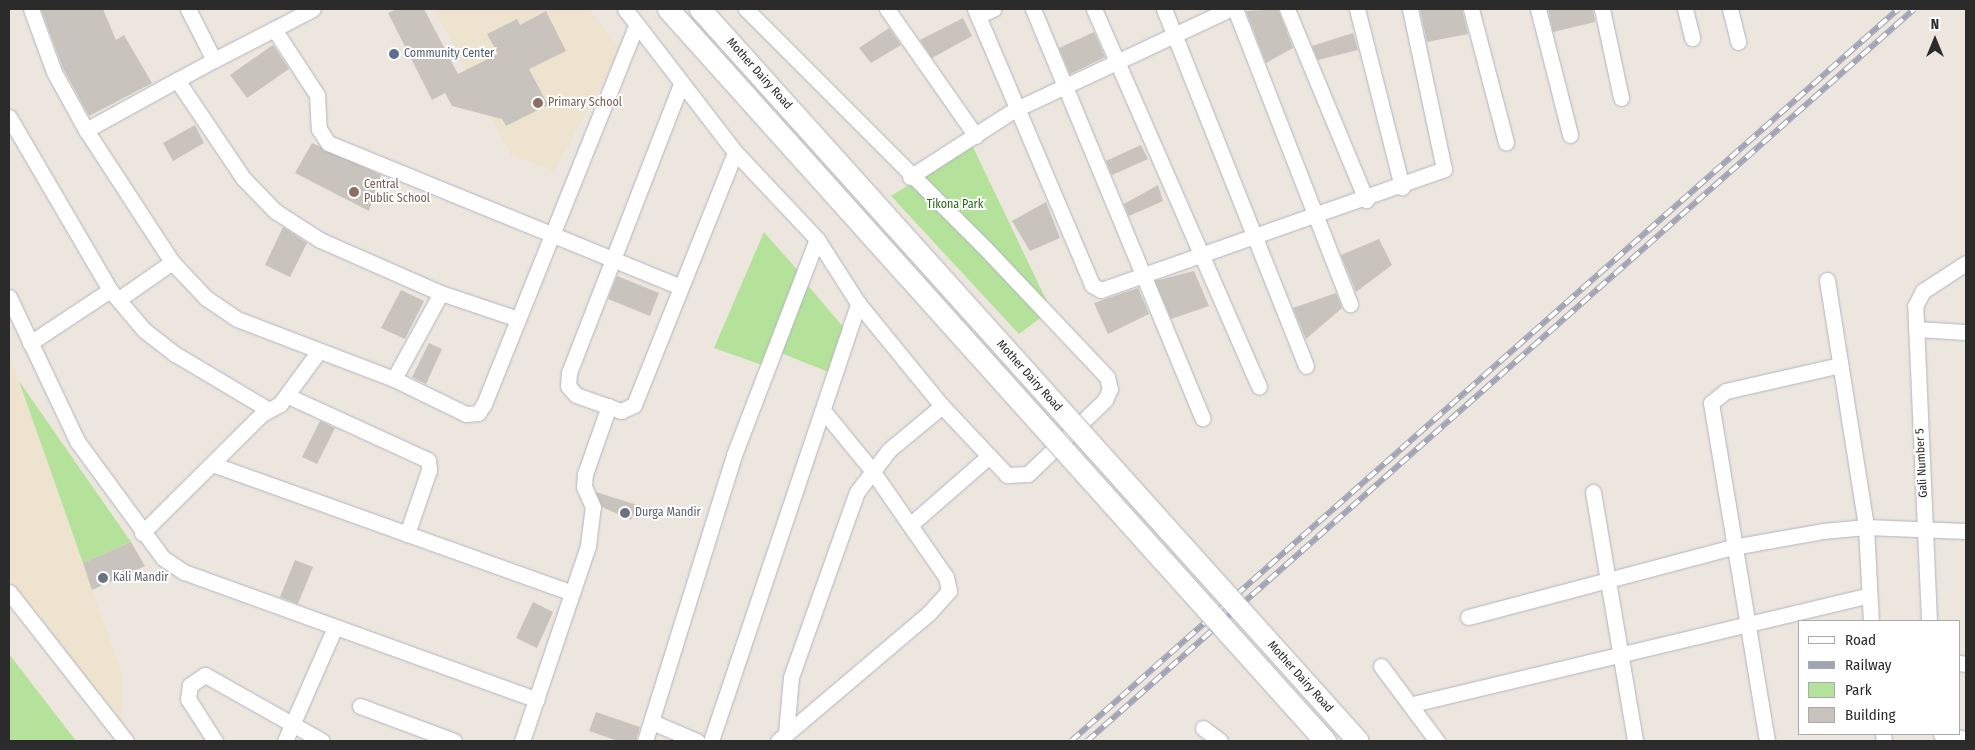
<!DOCTYPE html>
<html>
<head>
<meta charset="utf-8">
<style>
  body { margin:0 }
  #map { position:relative; width:1975px; height:750px; overflow:hidden; background:#ede6de; font-family:"Fira Sans Condensed",sans-serif }
  div>[style] { position:absolute }
  .education>* { inset:0; background:#eee3ce }
  .green>* { inset:0; background:#b4e29b }
  .building>* { inset:0; background:#c8c3bd }
  .roads { filter:drop-shadow(0 0 1px #b1b4bf) drop-shadow(0 0 1px #b1b4bf) }
  .street>* { height:15px; margin:-7.5px; padding:0 7.5px; transform-origin:7.5px; border-radius:7.5px; background:#fff }
  .rail>* { height:5.5px; margin-top:-2.75px; transform-origin:0; background:repeating-linear-gradient(90deg,#fff 0 11px,#a0a4b5 0 22px); box-sizing:border-box; border-block:1px solid #a0a4b5 }
  .bridges { filter:drop-shadow(0 0 1px #b1b4bf) drop-shadow(0 0 1px #b1b4bf) }
  .secondary-bridge>* { height:21px; margin:-10.5px; padding:0 10.5px; transform-origin:10.5px; border-radius:10.5px; background:#fff }
  .dots>* { width:14px; height:14px; translate:-50% -50%; box-sizing:border-box; border:2px solid #fff; border-radius:50% }
  span { translate:-50% -50%; white-space:nowrap; text-align:center; line-height:1.15; -webkit-text-stroke:4px #fff; paint-order:stroke }
  .service-label { font-size:12px; color:#4e5e75 }
  .left { translate:0 -50%; text-align:left }
  .street-label { font-size:12px; color:#2b2b2b }
  .education-label { font-size:12px; color:#785e54 }
  .park-label { font-size:12px; color:#2d681c }
  .worship-label { font-size:12px; color:#5b616d }
  .frame { position:absolute; inset:0; border:10px solid #2b2b2b; pointer-events:none }
  .legend { position:absolute; left:1798px; top:620px; width:162px; height:115px; box-sizing:border-box; background:#fff; border:1px solid #aaa; margin:0; padding:6px 9px; list-style:none; font-size:15px; color:#2b2b2b }
  .legend li { display:flex; align-items:center; gap:10px; height:25px }
  .legend b { width:25px; border:1px solid #aaa }
  .north { position:absolute; left:1910px; top:15px; width:50px; height:50px; -webkit-text-stroke:4px #fff; paint-order:stroke; rotate:0deg; font-size:14px; font-weight:700; line-height:20px; text-align:center; color:#2b2b2b }
  .north::after { content:''; display:block; margin:auto; width:18px; height:22px; background:#2b2b2b; clip-path:polygon(50% 0,100% 100%,50% 72%,0 100%) }
</style>
</head>
<body>
<div id="map">
  <div class="education">
    <div style="clip-path:polygon(434px 9px,589px 9px,621px 50px,554px 171px,511px 155px)"></div>
    <div style="clip-path:polygon(9px 353px,123px 677px,122px 737px,9px 586px)"></div>
  </div>
  <div class="green">
    <div style="clip-path:polygon(972px 145px,1051px 310px,1019px 334px,891px 196px)"></div>
    <div style="clip-path:polygon(764px 232px,800px 273px,762px 365px,714px 348px)"></div>
    <div style="clip-path:polygon(805px 282px,845px 329px,831px 373px,781px 353px)"></div>
    <div style="clip-path:polygon(19px 381px,131px 542px,83px 563px)"></div>
    <div style="clip-path:polygon(9px 654px,76px 741px,9px 741px)"></div>
  </div>
  <div class="building">
    <div style="clip-path:polygon(41px 9px,103px 9px,116px 40px,124px 35px,152px 83px,89px 116px,63px 68px)"></div>
    <div style="clip-path:polygon(397px 9px,424px 9px,458px 74px,498px 54px,487px 34px,517px 19px,520px 25px,546px 11px,566px 51px,529px 69px,548px 105px,506px 126px,502px 119px,452px 106px,445px 93px,432px 100px,388px 13px)"></div>
    <div style="clip-path:polygon(1278px 9px,1293px 48px,1266px 63px,1246px 11px)"></div>
    <div style="clip-path:polygon(1420px 9px,1462px 9px,1468px 34px,1427px 42px)"></div>
    <div style="clip-path:polygon(1548px 9px,1593px 9px,1595px 22px,1553px 32px)"></div>
    <div style="clip-path:polygon(963px 18px,972px 36px,932px 58px,920px 40px)"></div>
    <div style="clip-path:polygon(889px 28px,901px 45px,871px 63px,859px 48px)"></div>
    <div style="clip-path:polygon(1094px 32px,1105px 57px,1070px 74px,1059px 48px)"></div>
    <div style="clip-path:polygon(1353px 33px,1358px 50px,1318px 60px,1312px 46px)"></div>
    <div style="clip-path:polygon(273px 45px,289px 69px,247px 98px,230px 75px)"></div>
    <div style="clip-path:polygon(195px 125px,204px 143px,173px 161px,163px 143px)"></div>
    <div style="clip-path:polygon(312px 143px,381px 175px,369px 211px,295px 173px)"></div>
    <div style="clip-path:polygon(1141px 145px,1148px 159px,1112px 175px,1106px 161px)"></div>
    <div style="clip-path:polygon(1158px 185px,1163px 201px,1129px 216px,1124px 204px)"></div>
    <div style="clip-path:polygon(1046px 202px,1060px 238px,1030px 251px,1012px 221px)"></div>
    <div style="clip-path:polygon(283px 227px,307px 243px,290px 277px,265px 265px)"></div>
    <div style="clip-path:polygon(1379px 239px,1392px 265px,1356px 292px,1341px 255px)"></div>
    <div style="clip-path:polygon(1194px 271px,1209px 306px,1171px 319px,1155px 281px)"></div>
    <div style="clip-path:polygon(617px 276px,659px 293px,650px 316px,608px 299px)"></div>
    <div style="clip-path:polygon(1138px 288px,1149px 314px,1108px 334px,1094px 303px)"></div>
    <div style="clip-path:polygon(401px 290px,424px 301px,405px 339px,381px 328px)"></div>
    <div style="clip-path:polygon(1336px 293px,1342px 308px,1306px 339px,1293px 308px)"></div>
    <div style="clip-path:polygon(429px 343px,442px 349px,426px 384px,412px 377px)"></div>
    <div style="clip-path:polygon(320px 421px,335px 428px,317px 464px,302px 457px)"></div>
    <div style="clip-path:polygon(596px 492px,637px 505px,631px 520px,602px 507px)"></div>
    <div style="clip-path:polygon(131px 542px,145px 566px,92px 590px,83px 563px)"></div>
    <div style="clip-path:polygon(295px 560px,313px 567px,298px 604px,280px 597px)"></div>
    <div style="clip-path:polygon(533px 602px,553px 612px,537px 648px,516px 638px)"></div>
    <div style="clip-path:polygon(596px 712px,640px 727px,636px 741px,618px 741px,589px 731px)"></div>
  </div>
  <div class="roads">
    <div class="street">
      <div style="left:31px;top:9px;width:67px;rotate:69.9deg"></div>
      <div style="left:54px;top:72px;width:66px;rotate:61.1deg"></div>
      <div style="left:86px;top:130px;width:158px;rotate:56.9deg"></div>
      <div style="left:172px;top:262px;width:50px;rotate:46.6deg"></div>
      <div style="left:206px;top:298px;width:37px;rotate:34deg"></div>
      <div style="left:237px;top:319px;width:168px;rotate:20.9deg"></div>
      <div style="left:394px;top:379px;width:80px;rotate:25.9deg"></div>
      <div style="left:466px;top:414px;width:12px;rotate:-5deg"></div>
      <div style="left:478px;top:413px;width:11px;rotate:-56deg"></div>
      <div style="left:484px;top:404px;width:408px;rotate:-68.1deg"></div>
      <div style="left:188px;top:9px;width:57px;rotate:63deg"></div>
      <div style="left:214px;top:60px;width:42px;rotate:151.6deg"></div>
      <div style="left:177px;top:80px;width:118px;rotate:56deg"></div>
      <div style="left:243px;top:178px;width:46px;rotate:45.9deg"></div>
      <div style="left:275px;top:211px;width:54px;rotate:32.8deg"></div>
      <div style="left:320px;top:240px;width:132px;rotate:23.7deg"></div>
      <div style="left:441px;top:293px;width:98px;rotate:118.7deg"></div>
      <div style="left:625px;top:9px;width:180px;rotate:52.4deg"></div>
      <div style="left:735px;top:152px;width:120px;rotate:46.7deg"></div>
      <div style="left:817px;top:239px;width:76px;rotate:57.4deg"></div>
      <div style="left:858px;top:303px;width:133px;rotate:50.8deg"></div>
      <div style="left:942px;top:406px;width:95px;rotate:46.7deg"></div>
      <div style="left:1007px;top:475px;width:21px;rotate:-3deg"></div>
      <div style="left:1028px;top:474px;width:107px;rotate:-43.9deg"></div>
      <div style="left:1105px;top:400px;width:12px;rotate:-66deg"></div>
      <div style="left:1110px;top:389px;width:12px;rotate:-104deg"></div>
      <div style="left:1107px;top:377px;width:179px;rotate:-133.4deg"></div>
      <div style="left:984px;top:247px;width:337px;rotate:-135deg"></div>
      <div style="left:887px;top:9px;width:155px;rotate:55deg"></div>
      <div style="left:975px;top:9px;width:300px;rotate:67deg"></div>
      <div style="left:1092px;top:285px;width:10px;rotate:29deg"></div>
      <div style="left:1101px;top:290px;width:364px;rotate:-19.4deg"></div>
      <div style="left:1444px;top:169px;width:164px;rotate:-102deg"></div>
      <div style="left:1033px;top:9px;width:443px;rotate:67.5deg"></div>
      <div style="left:1094px;top:9px;width:412px;rotate:66.4deg"></div>
      <div style="left:1164px;top:9px;width:384px;rotate:68.3deg"></div>
      <div style="left:1235px;top:9px;width:317px;rotate:68.7deg"></div>
      <div style="left:1287px;top:9px;width:207px;rotate:67.5deg"></div>
      <div style="left:1357px;top:9px;width:184px;rotate:75.8deg"></div>
      <div style="left:1471px;top:9px;width:138px;rotate:75.3deg"></div>
      <div style="left:1538px;top:9px;width:130px;rotate:75.7deg"></div>
      <div style="left:1602px;top:9px;width:91px;rotate:77.9deg"></div>
      <div style="left:1685px;top:9px;width:30px;rotate:76deg"></div>
      <div style="left:1730px;top:9px;width:34px;rotate:76deg"></div>
      <div style="left:978px;top:16px;width:17px;rotate:-25deg"></div>
      <div style="left:274px;top:29px;width:79px;rotate:56.9deg"></div>
      <div style="left:317px;top:95px;width:34px;rotate:87deg"></div>
      <div style="left:319px;top:129px;width:17px;rotate:57deg"></div>
      <div style="left:328px;top:143px;width:379px;rotate:22.2deg"></div>
      <div style="left:214px;top:60px;width:111px;rotate:-27.3deg"></div>
      <div style="left:681px;top:84px;width:310px;rotate:111.2deg"></div>
      <div style="left:569px;top:373px;width:13px;rotate:94deg"></div>
      <div style="left:568px;top:386px;width:12px;rotate:48deg"></div>
      <div style="left:576px;top:395px;width:48px;rotate:19.6deg"></div>
      <div style="left:621px;top:411px;width:14px;rotate:-25deg"></div>
      <div style="left:634px;top:405px;width:272px;rotate:-68.2deg"></div>
      <div style="left:9px;top:117px;width:200px;rotate:59.7deg"></div>
      <div style="left:110px;top:290px;width:52px;rotate:49.6deg"></div>
      <div style="left:144px;top:330px;width:39px;rotate:38deg"></div>
      <div style="left:175px;top:354px;width:109px;rotate:30.8deg"></div>
      <div style="left:86px;top:130px;width:104px;rotate:-28.8deg"></div>
      <div style="left:910px;top:177px;width:124px;rotate:-32.8deg"></div>
      <div style="left:1014px;top:110px;width:238px;rotate:-25.1deg"></div>
      <div style="left:1827px;top:280px;width:250px;rotate:81deg"></div>
      <div style="left:1866px;top:527px;width:94px;rotate:87deg"></div>
      <div style="left:441px;top:293px;width:81px;rotate:18.7deg"></div>
      <div style="left:9px;top:297px;width:159px;rotate:64.7deg"></div>
      <div style="left:77px;top:441px;width:145px;rotate:53.7deg"></div>
      <div style="left:163px;top:558px;width:25px;rotate:34deg"></div>
      <div style="left:184px;top:572px;width:375px;rotate:19.9deg"></div>
      <div style="left:119px;top:299px;width:65px;rotate:-34.9deg"></div>
      <div style="left:1916px;top:329px;width:50px;rotate:3.4deg"></div>
      <div style="left:30px;top:343px;width:96px;rotate:-33.5deg"></div>
      <div style="left:288px;top:396px;width:154px;rotate:24.6deg"></div>
      <div style="left:428px;top:460px;width:10px;rotate:84deg"></div>
      <div style="left:429px;top:470px;width:68px;rotate:109deg"></div>
      <div style="left:215px;top:465px;width:377px;rotate:19.7deg"></div>
      <div style="left:1593px;top:492px;width:253px;rotate:80.4deg"></div>
      <div style="left:910px;top:525px;width:105px;rotate:-41.1deg"></div>
      <div style="left:142px;top:533px;width:169px;rotate:-44.8deg"></div>
      <div style="left:262px;top:414px;width:21px;rotate:-29deg"></div>
      <div style="left:280px;top:404px;width:66px;rotate:-53.7deg"></div>
      <div style="left:9px;top:592px;width:189px;rotate:51.9deg"></div>
      <div style="left:1468px;top:617px;width:274px;rotate:-14.8deg"></div>
      <div style="left:1733px;top:547px;width:91px;rotate:-10.1deg"></div>
      <div style="left:1823px;top:531px;width:43px;rotate:-5.3deg"></div>
      <div style="left:1866px;top:527px;width:100px;rotate:2.3deg"></div>
      <div style="left:1929px;top:621px;width:315px;rotate:-92.5deg"></div>
      <div style="left:1915px;top:306px;width:17px;rotate:-62deg"></div>
      <div style="left:1923px;top:291px;width:51px;rotate:-33.1deg"></div>
      <div style="left:1959px;top:663px;width:7px;rotate:8deg"></div>
      <div style="left:1381px;top:666px;width:94px;rotate:53.3deg"></div>
      <div style="left:1413px;top:704px;width:469px;rotate:-13.4deg"></div>
      <div style="left:360px;top:706px;width:100px;rotate:20.4deg"></div>
      <div style="left:652px;top:722px;width:49px;rotate:22.9deg"></div>
      <div style="left:1203px;top:728px;width:21px;rotate:37deg"></div>
      <div style="left:786px;top:733px;width:56px;rotate:-84.9deg"></div>
      <div style="left:791px;top:677px;width:196px;rotate:-70.4deg"></div>
      <div style="left:857px;top:492px;width:53px;rotate:-52.7deg"></div>
      <div style="left:889px;top:450px;width:69px;rotate:-39.7deg"></div>
      <div style="left:1883px;top:734px;width:7px;rotate:82deg"></div>
      <div style="left:1941px;top:734px;width:25px;rotate:11deg"></div>
      <div style="left:215px;top:741px;width:50px;rotate:-122.7deg"></div>
      <div style="left:188px;top:699px;width:14px;rotate:-82deg"></div>
      <div style="left:190px;top:685px;width:18px;rotate:-34deg"></div>
      <div style="left:205px;top:675px;width:134px;rotate:29.4deg"></div>
      <div style="left:285px;top:741px;width:124px;rotate:-66.3deg"></div>
      <div style="left:522px;top:741px;width:206px;rotate:-71.3deg"></div>
      <div style="left:588px;top:546px;width:39px;rotate:-83deg"></div>
      <div style="left:593px;top:507px;width:22px;rotate:-114deg"></div>
      <div style="left:584px;top:487px;width:13px;rotate:-86deg"></div>
      <div style="left:585px;top:474px;width:72px;rotate:-70.6deg"></div>
      <div style="left:645px;top:741px;width:300px;rotate:-72.7deg"></div>
      <div style="left:734px;top:455px;width:231px;rotate:-69deg"></div>
      <div style="left:711px;top:741px;width:462px;rotate:-71.4deg"></div>
      <div style="left:778px;top:741px;width:198px;rotate:-40.3deg"></div>
      <div style="left:929px;top:613px;width:30px;rotate:-48deg"></div>
      <div style="left:949px;top:591px;width:14px;rotate:-102deg"></div>
      <div style="left:946px;top:577px;width:131px;rotate:-124.8deg"></div>
      <div style="left:871px;top:469px;width:72px;rotate:-129.4deg"></div>
      <div style="left:1767px;top:741px;width:343px;rotate:-99.4deg"></div>
      <div style="left:1711px;top:403px;width:19px;rotate:-39deg"></div>
      <div style="left:1726px;top:391px;width:117px;rotate:-12.8deg"></div>
    </div>
  </div>
  <div class="rail">
    <div style="left:1071px;top:741px;width:1104px;rotate:-41.51deg"></div>
    <div style="left:1087px;top:741px;width:1104px;rotate:-41.51deg"></div>
  </div>
  <div class="bridges">
    <div class="secondary-bridge">
      <div style="left:668px;top:9px;width:984px;rotate:48.09deg"></div>
      <div style="left:700px;top:9px;width:984px;rotate:48.05deg"></div>
    </div>
  </div>
  <div class="dots">
    <div style="left:394px;top:54px;background:#5c6f8a"></div>
    <div style="left:538px;top:103px;background:#8d6e63"></div>
    <div style="left:354px;top:192px;background:#8d6e63"></div>
    <div style="left:625px;top:513px;background:#6b7280"></div>
    <div style="left:103px;top:578px;background:#6b7280"></div>
  </div>
  <div class="service-label">
    <span class="left" style="left:404px;top:54px">Community Center</span>
  </div>
  <div class="street-label">
    <span style="left:759px;top:74px;rotate:48deg">Mother Dairy Road</span>
    <span style="left:1029px;top:376px;rotate:48deg">Mother Dairy Road</span>
    <span style="left:1922px;top:463px;rotate:-93deg">Gali Number 5</span>
    <span style="left:1300px;top:677px;rotate:48deg">Mother Dairy Road</span>
  </div>
  <div class="education-label">
    <span class="left" style="left:548px;top:103px">Primary School</span>
    <span class="left" style="left:364px;top:192px">Central<br>Public School</span>
  </div>
  <div class="park-label">
    <span style="left:955px;top:205px">Tikona Park</span>
  </div>
  <div class="worship-label">
    <span class="left" style="left:635px;top:513px">Durga Mandir</span>
    <span class="left" style="left:113px;top:578px">Kali Mandir</span>
  </div>
  <div class="frame"></div>
  <ul class="legend">
  <li><b style="height:6px;background:#fff"></b>Road</li>
  <li><b style="height:6px;background:#a0a4b5"></b>Railway</li>
  <li><b style="height:14px;background:#b4e29b"></b>Park</li>
  <li><b style="height:14px;background:#c8c3bd"></b>Building</li>
  </ul>
  <div class="north">N</div>
</div>
</body>
</html>
